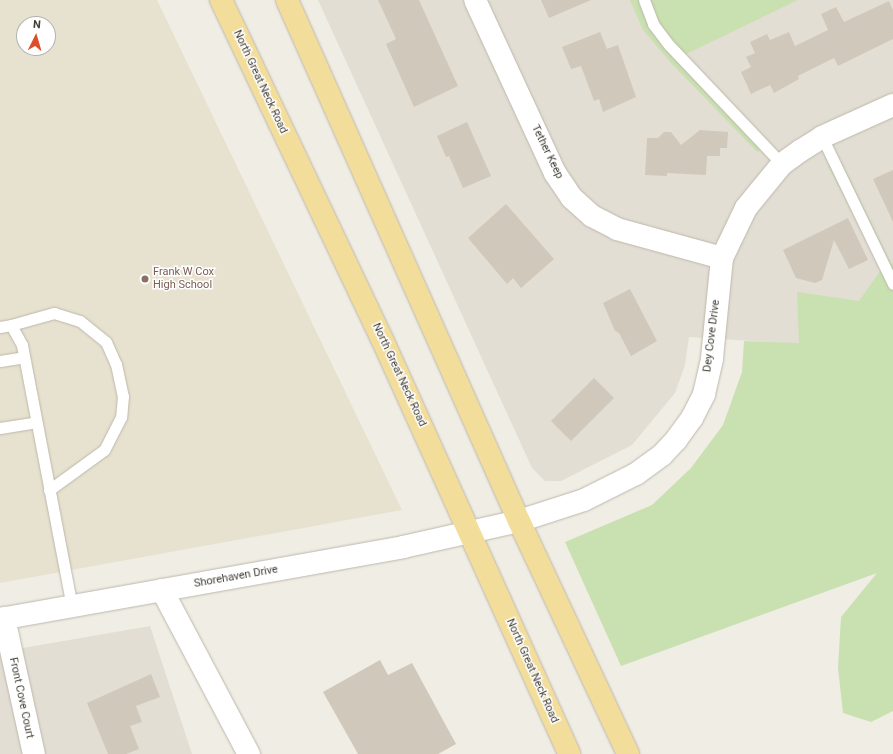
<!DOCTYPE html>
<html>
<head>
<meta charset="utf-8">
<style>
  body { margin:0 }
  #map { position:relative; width:893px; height:754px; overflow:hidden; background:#f0ede4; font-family:Roboto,sans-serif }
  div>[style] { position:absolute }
  .residential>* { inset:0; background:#e3ded3 }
  .education>* { inset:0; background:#e7e2cf }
  .green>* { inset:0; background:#c9e0b1 }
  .building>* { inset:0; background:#d0c8bb }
  .roads { filter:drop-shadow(0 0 1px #bdb7ab) drop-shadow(0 0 1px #bdb7ab) }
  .service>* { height:11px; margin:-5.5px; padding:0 5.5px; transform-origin:5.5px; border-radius:5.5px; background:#fff }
  .minor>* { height:22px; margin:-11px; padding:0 11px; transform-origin:11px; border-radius:11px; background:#fff }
  .primary>* { height:22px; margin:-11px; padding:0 11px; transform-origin:11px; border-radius:11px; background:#f2dd9b }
  .dots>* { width:11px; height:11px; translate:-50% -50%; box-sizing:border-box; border:2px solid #fff; border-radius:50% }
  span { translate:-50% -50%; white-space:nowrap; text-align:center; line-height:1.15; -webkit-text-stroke:3px #fff; paint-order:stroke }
  .street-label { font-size:11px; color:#413d35 }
  .education-label { font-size:11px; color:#785e54 }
  .left { translate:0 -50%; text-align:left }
  .north { position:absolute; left:16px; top:16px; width:40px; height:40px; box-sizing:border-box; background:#fff; border:1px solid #b3b1ae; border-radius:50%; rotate:5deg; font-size:11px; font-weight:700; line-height:16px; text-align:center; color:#413d35 }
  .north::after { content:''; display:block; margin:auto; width:14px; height:18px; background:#e04d2a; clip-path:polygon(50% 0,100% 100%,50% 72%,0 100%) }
</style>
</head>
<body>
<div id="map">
  <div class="residential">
    <div style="clip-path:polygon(318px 0,893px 0,893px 322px,799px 344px,689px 337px,685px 365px,675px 393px,632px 445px,561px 481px,545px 481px,532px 468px)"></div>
    <div style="clip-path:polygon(150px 626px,192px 754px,0 754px,0 652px)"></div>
  </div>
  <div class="education">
    <div style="clip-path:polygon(evenodd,0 0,157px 0,402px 510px,0 583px,0 0,24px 24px,48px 24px,48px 48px,24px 48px,24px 24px)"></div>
  </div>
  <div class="green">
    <div style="clip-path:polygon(630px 0,798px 0,684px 55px,769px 145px,757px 152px,670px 62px,643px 30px)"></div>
    <div style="clip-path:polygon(841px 161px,891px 264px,893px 263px,893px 711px,871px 722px,843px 713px,838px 668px,841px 617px,877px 573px,621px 666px,565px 542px,652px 505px,691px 468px,723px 425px,742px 372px,744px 341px,799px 343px,797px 292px,859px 301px,881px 270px,828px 165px)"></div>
  </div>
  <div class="building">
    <div style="clip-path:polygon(378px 0,419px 0,458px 86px,414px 107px,386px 44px,396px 39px)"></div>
    <div style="clip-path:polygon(541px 0,591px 0,549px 18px)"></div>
    <div style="clip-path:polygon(889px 1px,893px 10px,893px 39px,838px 66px,834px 58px,798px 76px,799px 79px,774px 93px,770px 85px,751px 94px,741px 72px,751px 67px,746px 57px,755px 53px,750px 42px,767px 34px,770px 40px,789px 32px,795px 46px,828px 30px,821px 14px,836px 7px,844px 22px)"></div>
    <div style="clip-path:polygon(600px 32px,607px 49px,618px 45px,636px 97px,603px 112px,599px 99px,594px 101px,581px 66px,571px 69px,562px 47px)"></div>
    <div style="clip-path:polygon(467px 122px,491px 176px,463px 188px,449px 156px,446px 157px,437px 136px)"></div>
    <div style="clip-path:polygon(700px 130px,728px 132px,727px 148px,720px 148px,720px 156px,707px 156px,706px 175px,667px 173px,667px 176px,645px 175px,647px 138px,658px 138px,664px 132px,671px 132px,681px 145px)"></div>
    <div style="clip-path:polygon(893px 170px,893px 222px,873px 179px)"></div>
    <div style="clip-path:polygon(506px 204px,554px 259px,521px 288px,513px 278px,507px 284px,468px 238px)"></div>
    <div style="clip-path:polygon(848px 218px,868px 260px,849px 269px,834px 240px,822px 280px,815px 283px,796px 278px,783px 250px)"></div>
    <div style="clip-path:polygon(630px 289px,657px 341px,631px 356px,619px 333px,615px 331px,603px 303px)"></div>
    <div style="clip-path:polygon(594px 378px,614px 398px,571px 441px,551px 421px)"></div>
    <div style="clip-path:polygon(380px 660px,388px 675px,412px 663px,456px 744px,438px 754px,358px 754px,323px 692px)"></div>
    <div style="clip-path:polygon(151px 674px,160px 697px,136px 706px,142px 722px,130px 726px,139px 749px,126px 754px,108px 754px,87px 703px)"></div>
  </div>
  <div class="roads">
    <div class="service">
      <div style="left:644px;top:0;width:26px;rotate:69deg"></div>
      <div style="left:653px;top:24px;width:26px;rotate:53deg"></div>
      <div style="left:669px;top:45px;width:164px;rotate:46.5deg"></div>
      <div style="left:822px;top:137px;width:163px;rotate:64.2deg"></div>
      <div style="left:11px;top:325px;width:45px;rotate:-15.6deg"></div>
      <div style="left:54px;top:313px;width:27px;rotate:17deg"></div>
      <div style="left:80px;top:321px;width:33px;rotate:39deg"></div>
      <div style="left:106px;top:342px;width:24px;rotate:66deg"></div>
      <div style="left:116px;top:364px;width:33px;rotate:78deg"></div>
      <div style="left:123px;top:396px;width:21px;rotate:95deg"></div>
      <div style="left:121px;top:417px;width:37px;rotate:117deg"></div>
      <div style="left:104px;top:450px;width:68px;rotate:144deg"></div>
      <div style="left:0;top:327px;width:11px;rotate:-10deg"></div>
      <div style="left:11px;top:325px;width:23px;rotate:61deg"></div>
      <div style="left:22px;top:345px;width:266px;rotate:79.2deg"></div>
      <div style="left:0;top:361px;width:24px;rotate:-9deg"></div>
      <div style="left:0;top:428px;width:36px;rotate:-9deg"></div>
    </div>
    <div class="minor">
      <div style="left:475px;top:0;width:191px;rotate:65.2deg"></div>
      <div style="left:555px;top:173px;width:30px;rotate:56deg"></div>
      <div style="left:572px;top:198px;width:27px;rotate:42deg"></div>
      <div style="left:592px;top:216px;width:28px;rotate:27deg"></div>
      <div style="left:617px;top:229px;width:109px;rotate:15.4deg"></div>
      <div style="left:162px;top:590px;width:186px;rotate:62.1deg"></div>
      <div style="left:4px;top:618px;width:139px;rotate:77.6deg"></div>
      <div style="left:0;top:619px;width:409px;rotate:-10.1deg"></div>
      <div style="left:403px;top:547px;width:119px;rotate:-12.6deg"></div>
      <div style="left:519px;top:521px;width:68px;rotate:-17.9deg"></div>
      <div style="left:584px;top:500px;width:58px;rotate:-26.6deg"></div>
      <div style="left:636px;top:474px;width:32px;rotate:-36deg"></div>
      <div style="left:662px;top:455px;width:21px;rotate:-47deg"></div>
      <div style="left:676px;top:440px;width:27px;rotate:-54deg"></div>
      <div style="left:692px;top:418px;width:27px;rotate:-63deg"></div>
      <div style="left:704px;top:394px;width:37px;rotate:-77deg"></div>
      <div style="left:712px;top:358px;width:100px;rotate:-84.3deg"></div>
      <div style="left:722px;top:258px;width:55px;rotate:-64.4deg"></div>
      <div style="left:746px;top:208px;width:57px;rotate:-50.7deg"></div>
      <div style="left:782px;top:164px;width:22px;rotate:-36deg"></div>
      <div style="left:800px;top:151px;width:26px;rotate:-32deg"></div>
      <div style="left:822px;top:137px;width:78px;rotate:-24.3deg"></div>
    </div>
    <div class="primary">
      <div style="left:221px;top:0;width:375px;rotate:64.6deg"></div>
      <div style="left:382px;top:339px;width:455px;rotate:65.7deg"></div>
      <div style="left:287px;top:0;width:570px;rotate:66deg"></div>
      <div style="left:519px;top:521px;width:257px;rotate:64.9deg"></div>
    </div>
  </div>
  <div class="dots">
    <div style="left:145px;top:279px;background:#8d6e63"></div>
  </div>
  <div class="street-label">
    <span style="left:260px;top:82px;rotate:65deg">North Great Neck Road</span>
    <span style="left:547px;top:152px;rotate:64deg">Tether Keep</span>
    <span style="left:712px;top:336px;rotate:-83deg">Dey Cove Drive</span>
    <span style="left:399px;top:375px;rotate:65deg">North Great Neck Road</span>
    <span style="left:236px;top:577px;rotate:-10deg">Shorehaven Drive</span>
    <span style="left:532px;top:671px;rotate:66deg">North Great Neck Road</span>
    <span style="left:21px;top:698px;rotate:78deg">Front Cove Court</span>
  </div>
  <div class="education-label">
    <span class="left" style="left:153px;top:279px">Frank W Cox<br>High School</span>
  </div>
  <div class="north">N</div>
</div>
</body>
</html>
